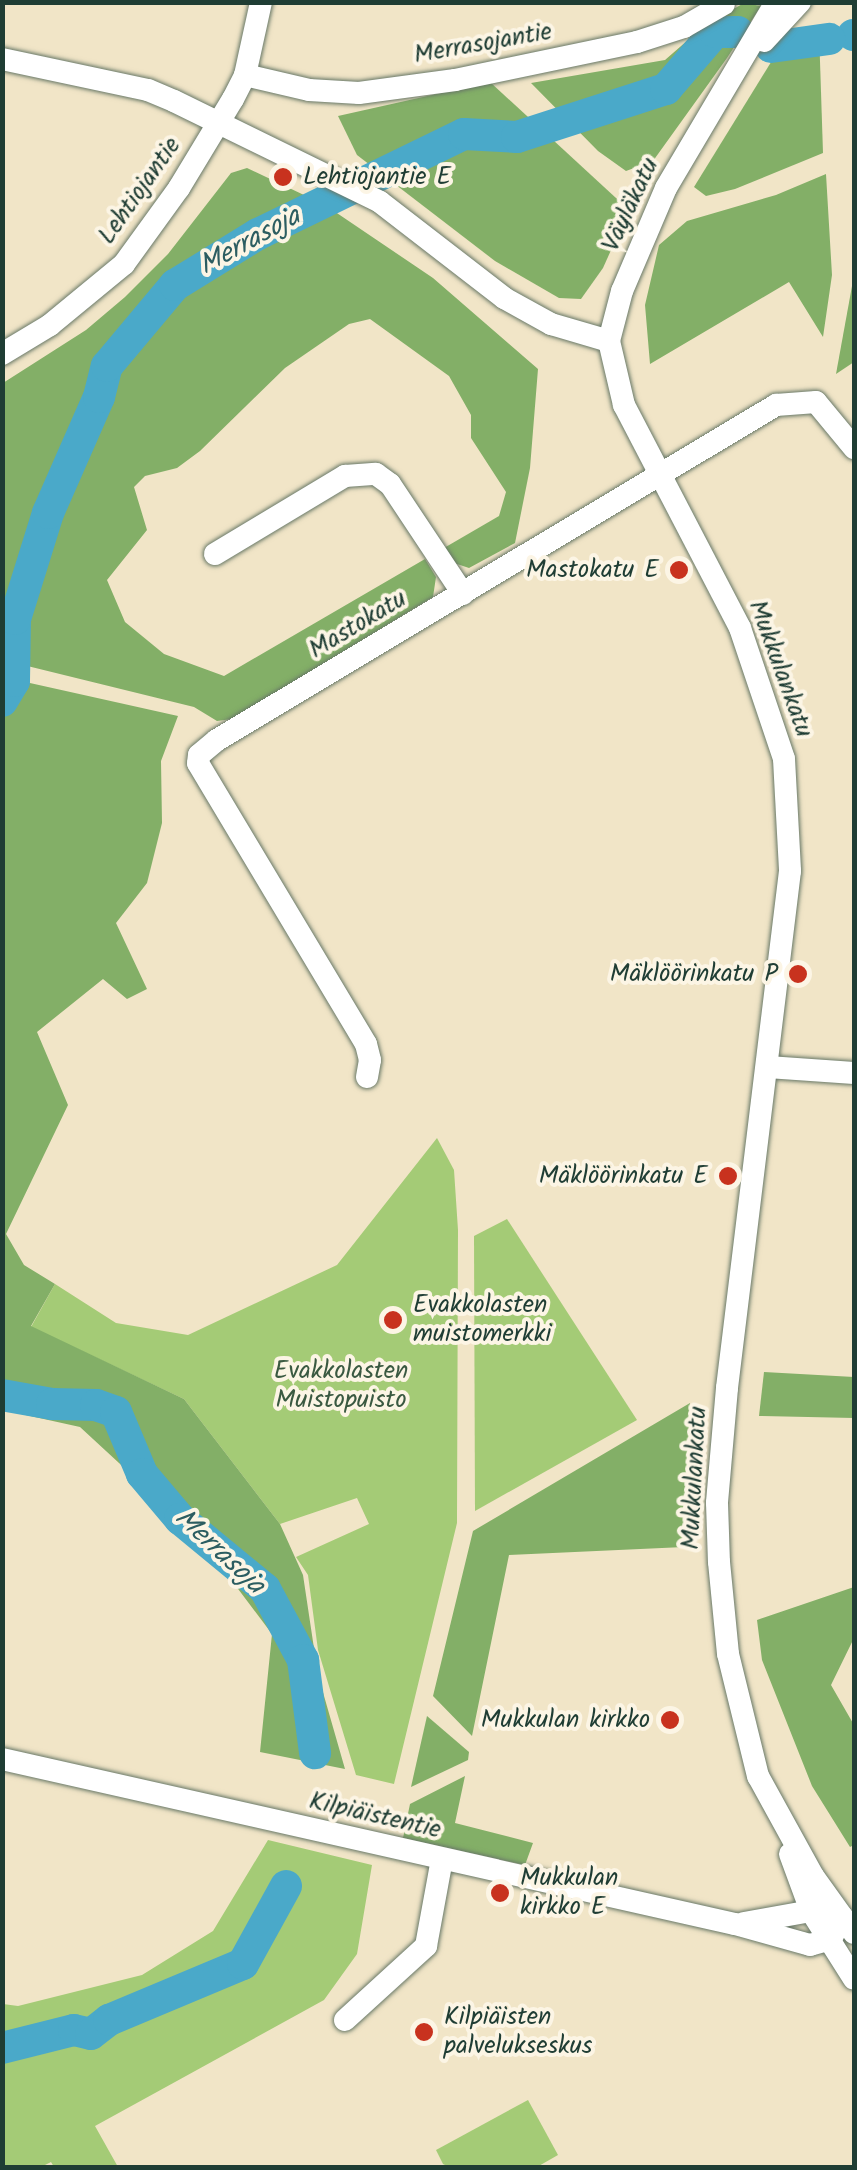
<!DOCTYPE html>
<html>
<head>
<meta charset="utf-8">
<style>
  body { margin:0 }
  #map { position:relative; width:857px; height:2170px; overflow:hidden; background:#f1e5c7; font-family:Kalam,sans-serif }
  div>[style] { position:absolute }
  .green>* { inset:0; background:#a4cb76 }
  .forest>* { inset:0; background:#83af67 }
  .river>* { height:32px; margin:-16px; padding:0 16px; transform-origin:16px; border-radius:16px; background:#4aa9c9 }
  .roads { filter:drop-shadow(0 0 2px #687867) drop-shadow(0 0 2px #687867) }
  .minor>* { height:22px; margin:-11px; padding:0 11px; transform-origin:11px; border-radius:11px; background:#fff }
  .dots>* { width:28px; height:28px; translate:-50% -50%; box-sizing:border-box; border:5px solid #fcf5e5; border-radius:50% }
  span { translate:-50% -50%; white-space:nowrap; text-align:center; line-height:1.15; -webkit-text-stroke:8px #fcf5e5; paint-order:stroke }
  .street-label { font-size:25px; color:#1f3d34 }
  .poi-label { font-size:25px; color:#1f3d34 }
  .left { translate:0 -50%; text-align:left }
  .right { translate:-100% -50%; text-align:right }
  .park-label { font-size:25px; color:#3a5941 }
  .water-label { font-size:28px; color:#2c5d61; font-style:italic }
  .frame { position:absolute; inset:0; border:5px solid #1f3d34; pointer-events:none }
</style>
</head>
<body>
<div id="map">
  <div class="green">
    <div style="clip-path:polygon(437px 1138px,454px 1170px,458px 1230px,457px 1523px,394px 1784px,356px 1775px,318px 1650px,308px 1575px,296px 1557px,369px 1524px,357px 1498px,280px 1524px,184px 1399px,31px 1327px,55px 1284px,116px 1323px,188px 1335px,337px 1265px)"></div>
    <div style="clip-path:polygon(507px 1219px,637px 1420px,475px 1511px,474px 1236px)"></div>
    <div style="clip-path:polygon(268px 1840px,372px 1865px,357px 1954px,324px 2000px,95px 2126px,118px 2167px,54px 2167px,51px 2162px,41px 2167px,3px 2167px,3px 2004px,18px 2006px,142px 1975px,213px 1931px)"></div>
    <div style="clip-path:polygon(528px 2100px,558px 2155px,537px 2167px,451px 2168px,443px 2164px,436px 2150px)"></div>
  </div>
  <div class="forest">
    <div style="clip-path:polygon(744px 3px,761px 6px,727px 58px,653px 161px,626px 171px,598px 151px,531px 83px,665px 60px,704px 26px)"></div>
    <div style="clip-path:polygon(819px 31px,823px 153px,735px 189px,706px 196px,694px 187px,781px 46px)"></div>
    <div style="clip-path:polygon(490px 82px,629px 210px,603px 268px,581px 299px,559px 298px,495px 261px,357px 155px,338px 116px)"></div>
    <div style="clip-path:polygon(247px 168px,325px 205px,433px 278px,538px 369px,530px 468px,515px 543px,469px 568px,454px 563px,444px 548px,499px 516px,506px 492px,471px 438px,471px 415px,449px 376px,370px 319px,349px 324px,285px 368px,200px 451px,177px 468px,145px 476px,134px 487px,147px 530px,107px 580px,125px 622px,164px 654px,224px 676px,425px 559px,436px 577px,433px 597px,232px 719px,217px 721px,194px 707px,3px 660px,3px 383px,86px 330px,125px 297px,168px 254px,231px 173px)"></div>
    <div style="clip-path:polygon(826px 174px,832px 275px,823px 337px,789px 282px,650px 364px,645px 305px,659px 245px,687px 221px,776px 195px)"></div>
    <div style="clip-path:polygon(854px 275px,854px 362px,836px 374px)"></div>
    <div style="clip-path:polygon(3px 677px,178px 716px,161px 761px,162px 823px,147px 883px,116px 923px,147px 989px,127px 999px,103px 979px,37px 1032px,68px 1105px,6px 1234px,24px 1265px,55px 1284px,31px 1326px,184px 1399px,280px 1524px,303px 1575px,318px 1675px,345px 1769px,260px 1752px,272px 1634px,208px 1549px,170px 1521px,132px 1475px,80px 1427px,3px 1410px)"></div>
    <div style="clip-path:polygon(764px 1372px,854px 1377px,854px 1418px,759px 1416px)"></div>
    <div style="clip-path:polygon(690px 1403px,684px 1547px,509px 1555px,472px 1736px,433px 1696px,473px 1531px)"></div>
    <div style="clip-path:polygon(854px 1587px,854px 1638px,831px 1685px,854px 1725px,854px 1845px,850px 1847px,812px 1786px,762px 1660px,757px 1620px)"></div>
    <div style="clip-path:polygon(427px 1716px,469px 1752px,468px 1760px,411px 1787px)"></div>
    <div style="clip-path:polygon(465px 1776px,455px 1823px,533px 1843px,525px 1865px,403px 1838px,410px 1804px)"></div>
  </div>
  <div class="river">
    <div style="left:853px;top:35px;width:1px"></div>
    <div style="left:771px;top:47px;width:59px;rotate:-7.9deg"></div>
    <div style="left:2px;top:701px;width:23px;rotate:-59deg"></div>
    <div style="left:14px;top:681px;width:62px;rotate:-89.1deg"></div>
    <div style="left:15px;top:619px;width:111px;rotate:-72.7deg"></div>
    <div style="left:48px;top:513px;width:127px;rotate:-66.3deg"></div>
    <div style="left:99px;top:397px;width:32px;rotate:-76deg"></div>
    <div style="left:107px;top:366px;width:106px;rotate:-50deg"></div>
    <div style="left:175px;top:285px;width:97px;rotate:-31.6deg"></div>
    <div style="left:258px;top:234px;width:229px;rotate:-25.9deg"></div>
    <div style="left:464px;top:134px;width:53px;rotate:3.2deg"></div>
    <div style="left:517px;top:137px;width:157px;rotate:-17.9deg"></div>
    <div style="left:666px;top:89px;width:75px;rotate:-49.3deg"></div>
    <div style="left:715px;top:32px;width:23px"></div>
    <div style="left:2px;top:1395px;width:51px;rotate:10.2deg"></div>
    <div style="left:52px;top:1404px;width:44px;rotate:1.3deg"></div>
    <div style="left:96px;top:1405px;width:21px;rotate:19deg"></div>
    <div style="left:116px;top:1412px;width:67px;rotate:67.2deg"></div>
    <div style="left:142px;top:1474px;width:59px;rotate:49.8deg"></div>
    <div style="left:180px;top:1519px;width:110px;rotate:39.5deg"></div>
    <div style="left:265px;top:1589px;width:81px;rotate:61.8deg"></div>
    <div style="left:303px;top:1660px;width:94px;rotate:82.6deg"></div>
    <div style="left:2px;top:2048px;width:74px;rotate:-14deg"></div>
    <div style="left:74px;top:2030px;width:17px;rotate:13deg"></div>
    <div style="left:91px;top:2034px;width:23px;rotate:-38deg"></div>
    <div style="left:109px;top:2020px;width:145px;rotate:-22.7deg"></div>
    <div style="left:243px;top:1964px;width:89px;rotate:-61.1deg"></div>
  </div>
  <div class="roads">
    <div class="minor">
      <div style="left:776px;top:2px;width:216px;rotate:120.6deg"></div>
      <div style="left:666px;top:188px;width:112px;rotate:113.1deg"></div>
      <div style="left:622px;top:291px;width:52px;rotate:104.6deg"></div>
      <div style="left:609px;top:341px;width:66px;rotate:76.8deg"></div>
      <div style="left:624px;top:405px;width:251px;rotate:62.5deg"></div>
      <div style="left:740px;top:628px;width:138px;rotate:71.4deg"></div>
      <div style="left:784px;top:759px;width:112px;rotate:86.9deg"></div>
      <div style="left:790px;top:871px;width:521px;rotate:96.95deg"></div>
      <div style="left:727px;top:1388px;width:115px;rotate:95deg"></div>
      <div style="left:717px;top:1503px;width:59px;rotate:88.1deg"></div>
      <div style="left:719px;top:1562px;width:92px;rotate:84.4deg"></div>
      <div style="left:728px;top:1654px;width:126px;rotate:76.2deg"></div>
      <div style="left:758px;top:1776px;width:114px;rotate:61.2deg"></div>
      <div style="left:813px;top:1876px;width:70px;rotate:54.3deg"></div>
      <div style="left:764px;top:41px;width:53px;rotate:-47.3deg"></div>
      <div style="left:2px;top:59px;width:149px;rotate:12deg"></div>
      <div style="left:148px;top:90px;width:28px;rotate:23deg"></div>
      <div style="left:174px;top:101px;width:229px;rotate:26.1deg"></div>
      <div style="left:380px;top:202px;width:157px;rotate:37.7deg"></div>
      <div style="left:504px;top:298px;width:54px;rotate:29deg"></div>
      <div style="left:551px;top:324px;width:60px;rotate:16.3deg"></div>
      <div style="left:245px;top:75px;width:66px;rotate:13.2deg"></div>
      <div style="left:309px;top:90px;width:50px;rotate:3.4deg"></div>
      <div style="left:359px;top:93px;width:97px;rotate:-7.7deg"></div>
      <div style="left:455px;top:80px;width:186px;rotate:-11.8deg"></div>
      <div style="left:637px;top:42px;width:49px;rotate:-17.7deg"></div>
      <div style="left:684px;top:27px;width:46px;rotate:-29.9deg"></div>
      <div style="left:2px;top:354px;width:56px;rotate:-31.1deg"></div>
      <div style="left:50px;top:325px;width:96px;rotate:-39.5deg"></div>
      <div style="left:124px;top:264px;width:94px;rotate:-54.1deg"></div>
      <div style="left:179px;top:188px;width:104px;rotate:-58.8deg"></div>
      <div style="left:233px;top:99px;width:27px;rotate:-63deg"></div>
      <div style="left:245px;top:75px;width:75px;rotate:-77.6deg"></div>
      <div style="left:215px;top:554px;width:152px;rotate:-31deg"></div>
      <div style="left:345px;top:476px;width:31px;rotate:-4deg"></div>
      <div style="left:376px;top:474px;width:17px;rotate:36deg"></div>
      <div style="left:390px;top:484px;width:132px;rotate:56.4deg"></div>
      <div style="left:768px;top:1067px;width:86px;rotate:4deg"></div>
      <div style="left:367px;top:1077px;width:17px;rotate:-80deg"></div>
      <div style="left:370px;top:1060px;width:16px;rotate:-104deg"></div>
      <div style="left:366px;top:1044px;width:327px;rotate:-120.9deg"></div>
      <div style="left:198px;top:763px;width:8px;rotate:-83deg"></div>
      <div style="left:199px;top:755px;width:23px;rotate:-40deg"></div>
      <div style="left:217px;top:740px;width:652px;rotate:-30.93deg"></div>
      <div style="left:776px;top:405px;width:40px;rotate:-4.3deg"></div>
      <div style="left:816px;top:402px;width:60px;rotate:50.4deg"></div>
      <div style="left:2px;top:1759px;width:751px;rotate:12.69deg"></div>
      <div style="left:735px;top:1924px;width:78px;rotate:15.6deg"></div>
      <div style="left:810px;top:1945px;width:22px;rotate:-16deg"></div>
      <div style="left:831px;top:1939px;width:25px;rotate:-63deg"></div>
      <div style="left:790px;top:1854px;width:61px;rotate:69.8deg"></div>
      <div style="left:811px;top:1911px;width:80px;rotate:57.7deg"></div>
      <div style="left:744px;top:1923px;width:68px;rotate:-10.2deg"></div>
      <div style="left:811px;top:1911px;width:14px;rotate:8deg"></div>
      <div style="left:345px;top:2020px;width:110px;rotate:-42.4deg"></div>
      <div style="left:426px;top:1946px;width:88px;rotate:-79.6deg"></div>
    </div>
  </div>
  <div class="dots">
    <div style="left:283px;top:177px;background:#c8321e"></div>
    <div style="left:679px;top:570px;background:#c8321e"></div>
    <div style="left:798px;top:974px;background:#c8321e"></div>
    <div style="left:728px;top:1176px;background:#c8321e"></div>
    <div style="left:393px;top:1320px;background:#c8321e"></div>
    <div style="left:670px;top:1720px;background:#c8321e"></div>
    <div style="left:500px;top:1893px;background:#c8321e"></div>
    <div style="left:424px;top:2032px;background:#c8321e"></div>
  </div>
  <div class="street-label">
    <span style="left:483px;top:44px;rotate:-10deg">Merrasojantie</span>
    <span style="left:140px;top:191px;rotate:-55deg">Lehtiojantie</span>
    <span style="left:631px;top:205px;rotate:-65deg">Väyläkatu</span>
    <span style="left:358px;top:625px;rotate:-31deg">Mastokatu</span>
    <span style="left:780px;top:669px;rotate:70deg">Mukkulankatu</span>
    <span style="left:695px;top:1478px;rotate:-87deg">Mukkulankatu</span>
    <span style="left:375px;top:1816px;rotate:13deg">Kilpiäistentie</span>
  </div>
  <div class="poi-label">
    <span class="left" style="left:303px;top:177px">Lehtiojantie E</span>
    <span class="right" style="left:659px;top:570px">Mastokatu E</span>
    <span class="right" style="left:778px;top:974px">Mäklöörinkatu P</span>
    <span class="right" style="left:708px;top:1176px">Mäklöörinkatu E</span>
    <span class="left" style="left:413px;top:1320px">Evakkolasten<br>muistomerkki</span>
    <span class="right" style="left:650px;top:1720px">Mukkulan kirkko</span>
    <span class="left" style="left:520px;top:1893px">Mukkulan<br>kirkko E</span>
    <span class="left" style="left:444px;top:2032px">Kilpiäisten<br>palvelukseskus</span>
  </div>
  <div class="park-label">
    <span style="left:341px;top:1386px">Evakkolasten<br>Muistopuisto</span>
  </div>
  <div class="water-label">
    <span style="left:250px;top:242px;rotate:-29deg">Merrasoja</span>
    <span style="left:219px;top:1552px;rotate:43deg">Merrasoja</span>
  </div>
  <div class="frame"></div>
</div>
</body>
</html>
